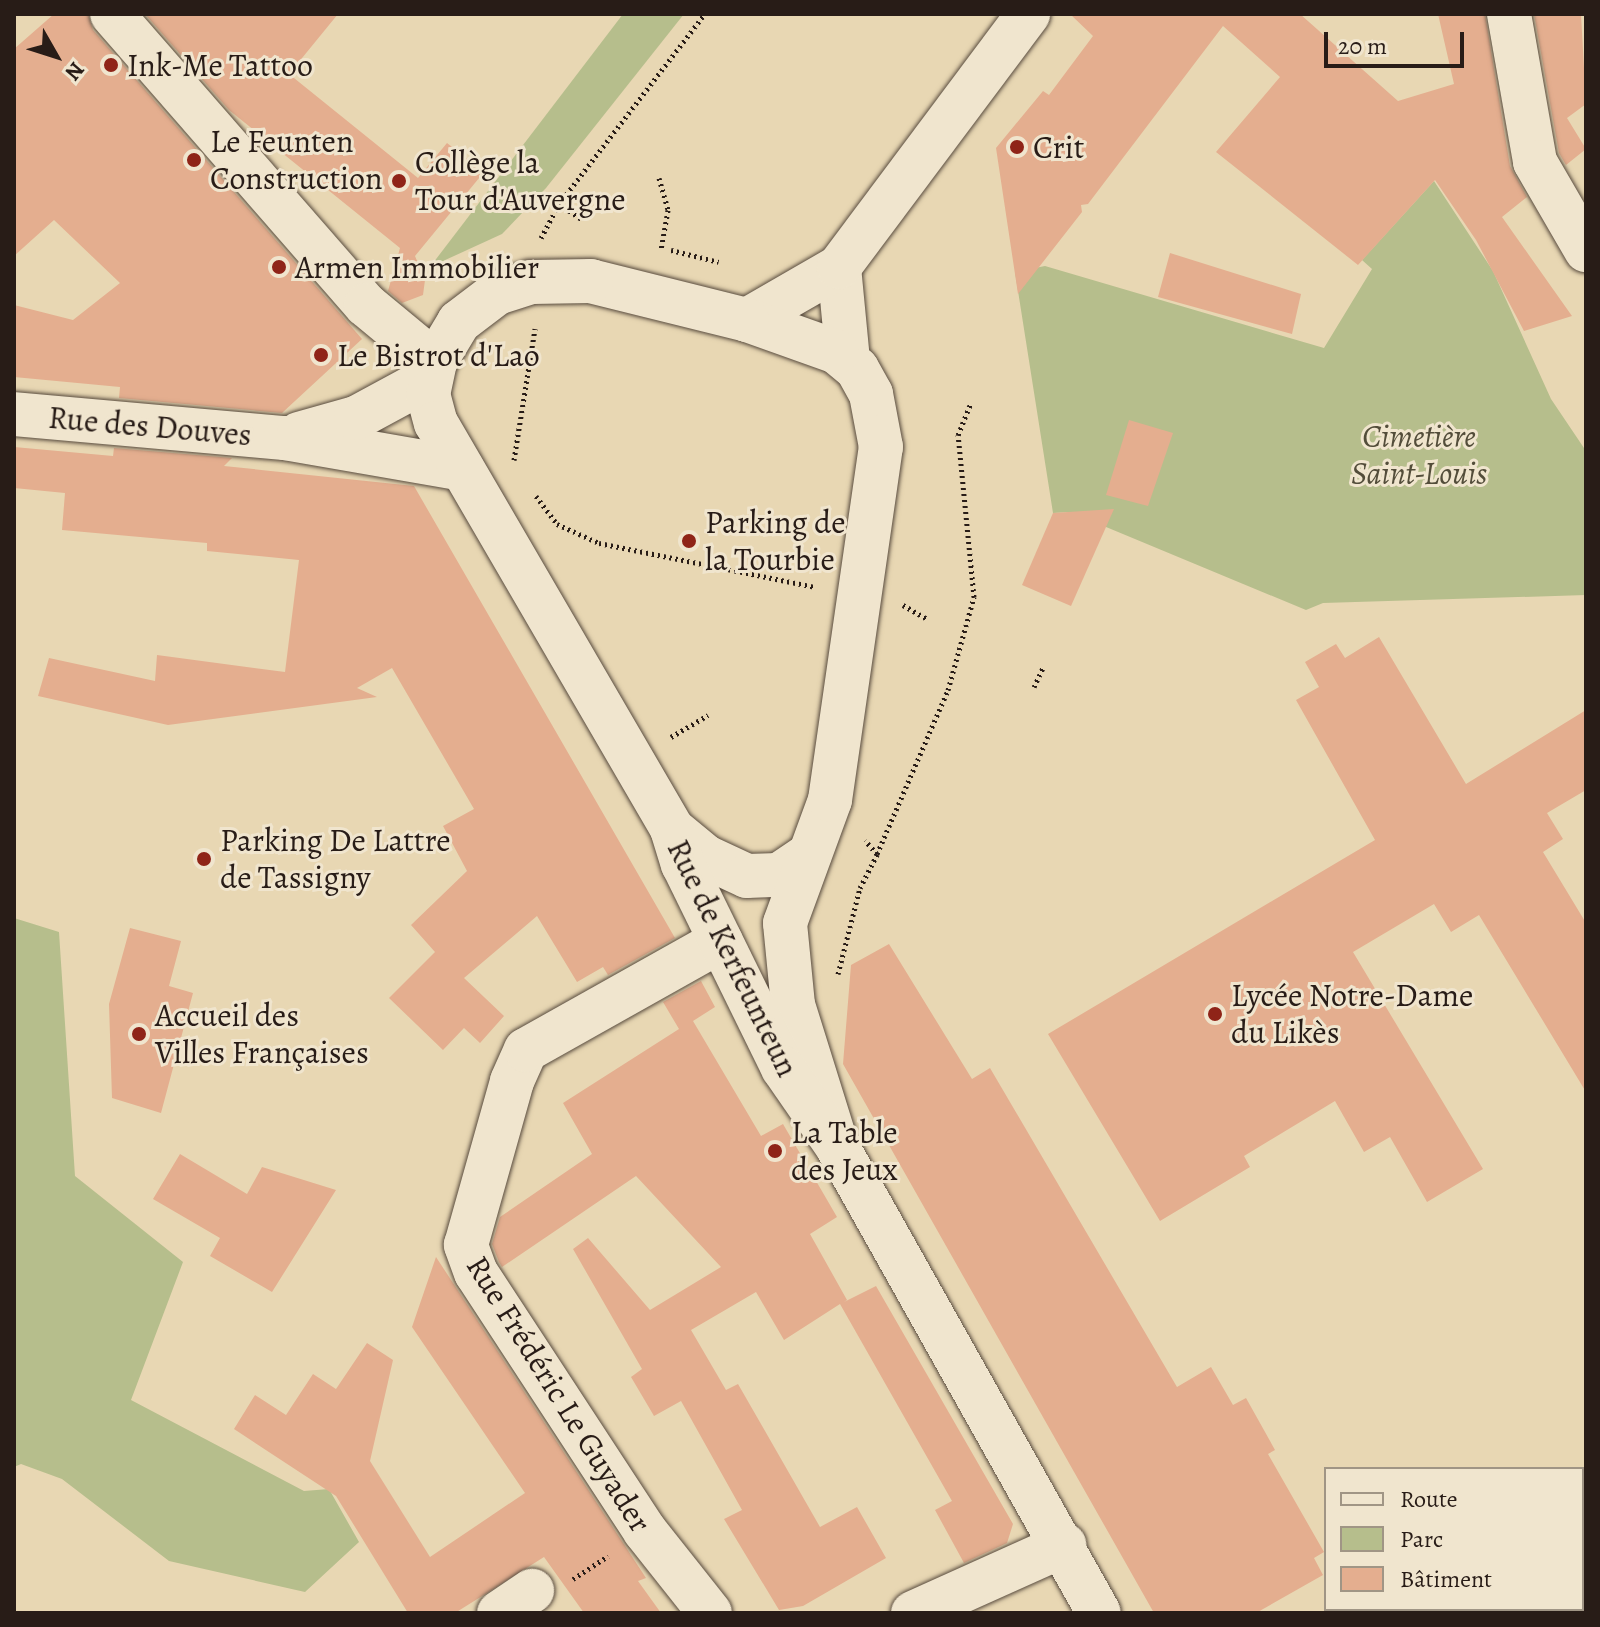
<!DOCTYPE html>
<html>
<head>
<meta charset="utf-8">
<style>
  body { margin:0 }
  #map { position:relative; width:1600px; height:1627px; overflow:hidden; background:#e8d7b3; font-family:Alegreya,serif }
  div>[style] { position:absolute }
  .green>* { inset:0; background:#b6be8c }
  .building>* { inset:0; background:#e4ae8f }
  .path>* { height:5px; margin-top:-2.5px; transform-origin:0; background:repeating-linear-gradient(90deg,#281c17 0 2px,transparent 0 6px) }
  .roads { filter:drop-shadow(0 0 2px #584b3e) drop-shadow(0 0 2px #584b3e) }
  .minor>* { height:44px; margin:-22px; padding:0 22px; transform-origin:22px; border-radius:22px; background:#f0e5ce }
  .tertiary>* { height:44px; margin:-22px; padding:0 22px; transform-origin:22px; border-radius:22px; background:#f0e5ce }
  .secondary>* { height:44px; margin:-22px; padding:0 22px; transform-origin:22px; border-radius:22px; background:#f0e5ce }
  .dots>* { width:22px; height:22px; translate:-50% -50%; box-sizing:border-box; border:4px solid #f0e5ce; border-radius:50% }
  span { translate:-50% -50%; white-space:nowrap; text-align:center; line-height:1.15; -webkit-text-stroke:6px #f0e5ce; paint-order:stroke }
  .poi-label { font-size:32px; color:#281c17 }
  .left { translate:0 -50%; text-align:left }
  .street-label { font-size:32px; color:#281c17 }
  .park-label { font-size:32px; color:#534d3a; font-style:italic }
  .frame { position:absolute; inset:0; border:16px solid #281c17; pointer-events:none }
  .legend { position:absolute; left:1324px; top:1467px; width:260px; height:144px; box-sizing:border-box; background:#f0e5ce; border:2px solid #a09585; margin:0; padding:10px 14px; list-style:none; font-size:24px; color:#281c17 }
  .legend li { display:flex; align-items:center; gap:16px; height:40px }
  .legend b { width:40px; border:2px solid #a09585 }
  .north { position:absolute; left:16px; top:16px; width:80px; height:80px; -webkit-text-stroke:6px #f0e5ce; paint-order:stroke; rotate:129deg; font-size:22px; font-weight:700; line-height:32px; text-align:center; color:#281c17 }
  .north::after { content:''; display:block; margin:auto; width:28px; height:36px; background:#281c17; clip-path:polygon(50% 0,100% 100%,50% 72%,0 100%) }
  .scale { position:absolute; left:1324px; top:32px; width:140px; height:36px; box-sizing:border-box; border:4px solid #281c17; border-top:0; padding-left:10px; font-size:24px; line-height:28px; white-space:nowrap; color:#281c17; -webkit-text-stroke:6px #f0e5ce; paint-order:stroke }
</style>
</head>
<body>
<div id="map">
  <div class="green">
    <div style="clip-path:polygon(623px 14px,684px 14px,546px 188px,502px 234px,430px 267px)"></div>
    <div style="clip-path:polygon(1434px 181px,1493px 271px,1551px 399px,1586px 451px,1586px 595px,1323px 603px,1306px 610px,1070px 512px,1053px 513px,1015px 272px,1045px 266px,1324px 348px,1372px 269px,1362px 260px)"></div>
    <div style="clip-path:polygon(14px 918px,59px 932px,75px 1176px,183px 1262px,131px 1400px,304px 1491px,329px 1489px,359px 1542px,305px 1592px,169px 1561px,62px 1479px,21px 1464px,14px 1467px)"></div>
  </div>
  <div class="building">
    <div style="clip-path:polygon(54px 14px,88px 14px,93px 30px,362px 339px,282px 413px,119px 398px,120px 387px,14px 377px,14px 305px,73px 320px,120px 283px,54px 220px,14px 256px,14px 49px)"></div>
    <div style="clip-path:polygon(145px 14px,338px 14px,289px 74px,418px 178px,447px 143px,484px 172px,415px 256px,425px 280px,423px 295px,402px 303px,388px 291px,400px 248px,229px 110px)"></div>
    <div style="clip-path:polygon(1070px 14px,1300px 14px,1398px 101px,1454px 84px,1438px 14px,1485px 14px,1510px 166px,1527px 197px,1502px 217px,1572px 316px,1524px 331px,1476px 240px,1435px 180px,1358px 265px,1216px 152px,1280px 77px,1223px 26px,1088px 204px,1081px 205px,1082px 212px,1018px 294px,996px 148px,1043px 91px,1049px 95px,1093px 36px)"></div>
    <div style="clip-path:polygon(1534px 14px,1581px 14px,1586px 104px,1567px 118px,1586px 149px,1566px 165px,1559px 153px)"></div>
    <div style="clip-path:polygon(1170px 253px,1301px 294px,1292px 334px,1158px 297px)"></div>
    <div style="clip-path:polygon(1129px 420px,1173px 433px,1148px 506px,1106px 495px)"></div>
    <div style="clip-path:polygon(14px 447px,113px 456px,114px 448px,232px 458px,224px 466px,414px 486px,675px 938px,608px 975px,603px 967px,577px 982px,537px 916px,464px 978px,504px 1016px,480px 1043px,464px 1028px,443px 1050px,389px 998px,435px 952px,411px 925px,467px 871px,443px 826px,474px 809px,392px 668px,357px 688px,377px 697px,168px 725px,38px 696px,49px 658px,155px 681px,157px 655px,285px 672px,299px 560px,207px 551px,207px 543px,62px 530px,65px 493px,14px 488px)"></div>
    <div style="clip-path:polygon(1114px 509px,1071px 606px,1022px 585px,1053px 513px)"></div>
    <div style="clip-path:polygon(1379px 637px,1466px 784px,1586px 710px,1586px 790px,1547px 813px,1563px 839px,1543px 852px,1586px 923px,1586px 1092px,1479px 915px,1451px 932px,1434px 904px,1353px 952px,1483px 1169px,1427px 1202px,1390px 1137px,1364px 1152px,1335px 1101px,1244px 1156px,1250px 1167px,1160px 1221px,1048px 1034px,1375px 840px,1296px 700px,1319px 687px,1305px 662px,1336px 644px,1345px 658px)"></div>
    <div style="clip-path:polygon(130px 928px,181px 941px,169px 986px,193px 993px,161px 1113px,112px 1098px,109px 1004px)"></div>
    <div style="clip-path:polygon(889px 944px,972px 1079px,990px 1068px,1177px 1387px,1211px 1367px,1233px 1405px,1246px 1398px,1275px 1450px,1268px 1454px,1324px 1552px,1314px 1558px,1323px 1575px,1256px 1613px,1154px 1613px,843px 1064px,851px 965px)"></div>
    <div style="clip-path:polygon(701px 981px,715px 1007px,693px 1021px,761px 1136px,783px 1124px,837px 1217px,810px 1234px,847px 1300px,844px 1302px,876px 1286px,1013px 1524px,1007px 1543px,964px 1563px,935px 1510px,952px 1501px,840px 1304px,784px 1340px,756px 1292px,691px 1330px,726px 1390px,738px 1384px,820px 1527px,857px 1507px,886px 1558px,803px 1606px,779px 1610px,724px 1519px,742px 1510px,681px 1401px,654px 1416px,631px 1377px,642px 1369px,573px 1249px,588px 1238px,650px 1310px,721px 1267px,636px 1176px,502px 1267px,499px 1262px,492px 1244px,500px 1217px,592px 1154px,563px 1103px,679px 1029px,663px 1002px)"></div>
    <div style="clip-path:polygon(180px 1154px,247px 1194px,262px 1167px,336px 1190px,272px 1292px,210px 1256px,220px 1238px,153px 1199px)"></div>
    <div style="clip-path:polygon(436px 1257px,646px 1578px,638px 1581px,661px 1613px,584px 1613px,544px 1557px,455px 1613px,408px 1613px,336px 1496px,234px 1429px,255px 1395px,286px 1415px,313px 1374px,336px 1389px,367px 1343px,393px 1360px,370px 1461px,430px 1557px,525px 1493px,412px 1327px)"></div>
  </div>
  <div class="path">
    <div style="left:659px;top:178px;width:33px;rotate:74deg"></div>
    <div style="left:668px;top:210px;width:40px;rotate:100deg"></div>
    <div style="left:559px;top:204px;width:29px;rotate:34deg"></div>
    <div style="left:541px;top:238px;width:38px;rotate:-62deg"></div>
    <div style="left:559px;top:204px;width:240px;rotate:-52.5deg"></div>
    <div style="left:671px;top:250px;width:49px;rotate:14deg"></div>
    <div style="left:514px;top:460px;width:133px;rotate:-80.9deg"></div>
    <div style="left:536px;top:496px;width:35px;rotate:53deg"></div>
    <div style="left:557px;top:524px;width:46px;rotate:24.3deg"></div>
    <div style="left:599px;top:543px;width:220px;rotate:11.5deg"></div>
    <div style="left:903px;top:605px;width:28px;rotate:30deg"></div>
    <div style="left:1034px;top:687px;width:23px;rotate:-65deg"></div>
    <div style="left:671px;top:737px;width:43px;rotate:-30.7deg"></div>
    <div style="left:877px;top:854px;width:179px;rotate:-66.6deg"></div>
    <div style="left:948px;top:690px;width:97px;rotate:-74.4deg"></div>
    <div style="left:974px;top:597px;width:163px;rotate:-95.6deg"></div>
    <div style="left:958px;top:435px;width:35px;rotate:-68deg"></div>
    <div style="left:838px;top:974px;width:89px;rotate:-75.7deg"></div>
    <div style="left:860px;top:888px;width:38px;rotate:-63deg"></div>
    <div style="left:877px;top:854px;width:18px;rotate:-131deg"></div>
    <div style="left:573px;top:1579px;width:42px;rotate:-33.3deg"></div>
  </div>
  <div class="roads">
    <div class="minor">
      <div style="left:112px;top:14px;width:386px;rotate:48.9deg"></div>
      <div style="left:366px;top:305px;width:89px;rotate:39.6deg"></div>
      <div style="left:1509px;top:14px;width:150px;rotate:80deg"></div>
      <div style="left:1535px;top:162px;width:102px;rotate:59.9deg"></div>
      <div style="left:499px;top:1613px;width:40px;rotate:-34deg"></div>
      <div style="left:710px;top:1613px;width:105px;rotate:-128.4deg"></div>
      <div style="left:645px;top:1531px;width:308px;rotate:-123.2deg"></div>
      <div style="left:476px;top:1273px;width:30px;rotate:-110deg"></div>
      <div style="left:466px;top:1245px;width:170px;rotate:-74.3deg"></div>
      <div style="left:512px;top:1081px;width:34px;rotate:-66deg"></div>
      <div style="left:526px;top:1050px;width:223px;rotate:-29.3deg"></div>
      <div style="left:913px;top:1613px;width:166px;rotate:-24.2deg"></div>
    </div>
    <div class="tertiary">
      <div style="left:839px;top:267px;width:93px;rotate:84.5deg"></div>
      <div style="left:747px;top:320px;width:106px;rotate:-29.9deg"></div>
      <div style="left:839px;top:267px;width:316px;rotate:-53.2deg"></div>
    </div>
    <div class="secondary">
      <div style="left:14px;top:414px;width:272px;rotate:5.1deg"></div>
      <div style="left:285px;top:438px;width:180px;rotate:9.9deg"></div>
      <div style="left:299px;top:434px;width:59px;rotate:-15.7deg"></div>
      <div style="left:356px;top:418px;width:82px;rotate:-28.4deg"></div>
      <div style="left:672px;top:829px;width:44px;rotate:39.5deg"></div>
      <div style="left:706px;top:857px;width:45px;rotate:24.9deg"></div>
      <div style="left:747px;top:876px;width:32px;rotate:-2deg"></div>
      <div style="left:779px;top:875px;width:37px;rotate:-34deg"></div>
      <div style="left:837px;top:1146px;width:148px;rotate:-107.3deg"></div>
      <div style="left:793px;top:1005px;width:82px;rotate:-95.6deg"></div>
      <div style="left:785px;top:923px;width:131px;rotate:-69.9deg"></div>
      <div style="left:830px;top:800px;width:357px;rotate:-81.8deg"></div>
      <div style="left:881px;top:447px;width:54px;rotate:-100.7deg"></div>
      <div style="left:871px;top:394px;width:29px;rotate:-119deg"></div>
      <div style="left:857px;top:369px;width:26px;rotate:-140deg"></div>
      <div style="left:837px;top:352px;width:96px;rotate:-160.4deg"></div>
      <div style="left:747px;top:320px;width:161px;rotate:-166deg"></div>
      <div style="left:591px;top:281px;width:60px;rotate:179deg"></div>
      <div style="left:531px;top:282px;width:36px;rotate:162deg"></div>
      <div style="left:497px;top:293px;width:48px;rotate:142.7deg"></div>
      <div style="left:459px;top:322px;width:47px;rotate:121deg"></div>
      <div style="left:435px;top:362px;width:33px;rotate:102deg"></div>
      <div style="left:428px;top:394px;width:30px;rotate:75deg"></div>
      <div style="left:436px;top:423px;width:470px;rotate:59.8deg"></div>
      <div style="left:672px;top:829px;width:37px;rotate:73deg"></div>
      <div style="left:683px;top:864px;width:227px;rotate:63.9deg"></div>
      <div style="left:783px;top:1068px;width:95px;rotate:55.3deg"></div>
      <div style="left:837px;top:1146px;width:535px;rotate:60.71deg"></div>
    </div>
  </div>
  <div class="dots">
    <div style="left:111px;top:65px;background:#8f2418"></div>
    <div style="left:1017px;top:147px;background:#8f2418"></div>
    <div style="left:194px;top:160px;background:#8f2418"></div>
    <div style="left:399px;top:181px;background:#8f2418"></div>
    <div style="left:279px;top:267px;background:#8f2418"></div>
    <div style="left:321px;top:355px;background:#8f2418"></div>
    <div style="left:689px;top:541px;background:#8f2418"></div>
    <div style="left:204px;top:859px;background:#8f2418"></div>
    <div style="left:1215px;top:1014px;background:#8f2418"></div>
    <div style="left:139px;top:1034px;background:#8f2418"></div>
    <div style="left:775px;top:1151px;background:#8f2418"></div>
  </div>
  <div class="poi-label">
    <span class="left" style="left:127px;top:65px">Ink-Me Tattoo</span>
    <span class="left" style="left:210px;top:160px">Le Feunten<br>Construction</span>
    <span class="left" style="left:1033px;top:147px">Crit</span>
    <span class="left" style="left:415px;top:181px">Collège la<br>Tour d'Auvergne</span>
    <span class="left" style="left:295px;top:267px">Armen Immobilier</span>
    <span class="left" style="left:337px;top:355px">Le Bistrot d'Lao</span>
    <span class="left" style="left:705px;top:541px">Parking de<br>la Tourbie</span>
    <span class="left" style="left:220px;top:859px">Parking De Lattre<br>de Tassigny</span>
    <span class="left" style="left:1231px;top:1014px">Lycée Notre-Dame<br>du Likès</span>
    <span class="left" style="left:155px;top:1034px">Accueil des<br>Villes Françaises</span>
    <span class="left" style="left:791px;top:1151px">La Table<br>des Jeux</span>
  </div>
  <div class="street-label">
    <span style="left:150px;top:426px;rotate:5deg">Rue des Douves</span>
    <span style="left:733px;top:958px;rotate:64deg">Rue de Kerfeunteun</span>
    <span style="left:559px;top:1394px;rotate:58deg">Rue Frédéric Le Guyader</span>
  </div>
  <div class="park-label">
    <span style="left:1419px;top:455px">Cimetière<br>Saint-Louis</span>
  </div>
  <div class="frame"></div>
  <ul class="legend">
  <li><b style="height:10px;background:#f0e5ce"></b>Route</li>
  <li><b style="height:22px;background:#b6be8c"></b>Parc</li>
  <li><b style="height:22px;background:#e4ae8f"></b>Bâtiment</li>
  </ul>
  <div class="north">N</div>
  <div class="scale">20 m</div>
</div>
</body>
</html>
